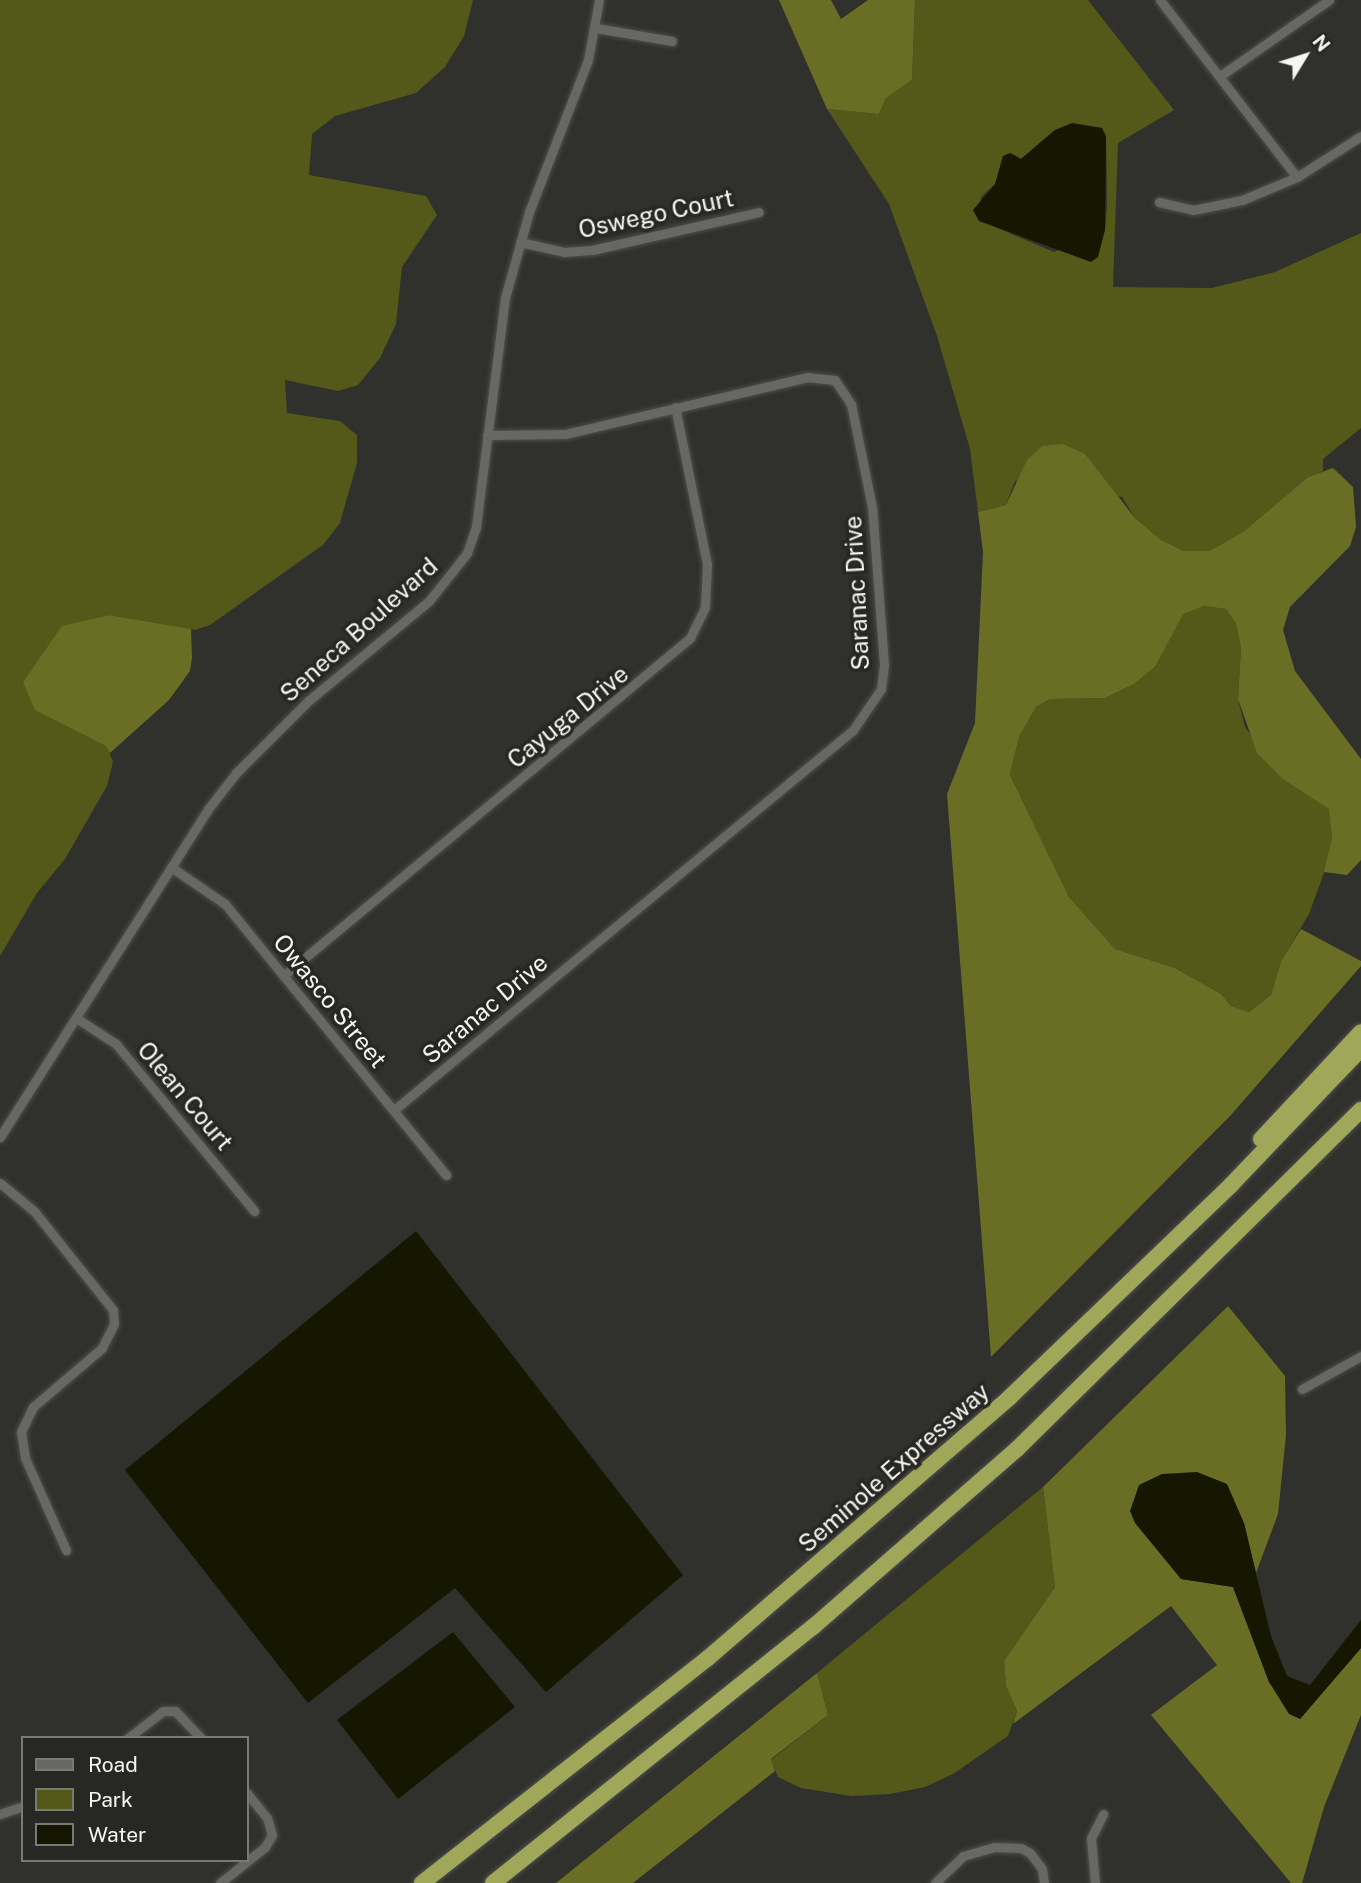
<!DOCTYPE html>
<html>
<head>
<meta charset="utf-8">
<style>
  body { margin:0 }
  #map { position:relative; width:1361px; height:1883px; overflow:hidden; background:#30312d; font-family:"Public Sans",sans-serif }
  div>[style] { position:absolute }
  .green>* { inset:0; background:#545818 }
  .forest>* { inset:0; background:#696e24 }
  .water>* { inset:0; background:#161700 }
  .roads { filter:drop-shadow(0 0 2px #4d4e4b) drop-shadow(0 0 2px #4d4e4b) }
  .street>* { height:9px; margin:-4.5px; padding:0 4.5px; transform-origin:4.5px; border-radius:4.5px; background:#676763 }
  .highway>* { height:16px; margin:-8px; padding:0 8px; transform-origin:8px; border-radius:8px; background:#a1a759 }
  span { translate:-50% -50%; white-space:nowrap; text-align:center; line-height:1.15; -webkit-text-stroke:7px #272724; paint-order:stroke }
  .street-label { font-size:24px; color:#f5f5f3 }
  .legend { position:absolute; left:21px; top:1736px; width:228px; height:126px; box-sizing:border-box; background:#272724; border:2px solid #797977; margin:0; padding:9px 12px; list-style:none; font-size:21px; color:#f5f5f3 }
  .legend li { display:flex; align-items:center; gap:14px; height:35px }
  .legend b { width:35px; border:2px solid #797977 }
  .north { position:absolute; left:1270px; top:21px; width:70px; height:70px; -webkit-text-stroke:5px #272724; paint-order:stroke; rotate:52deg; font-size:19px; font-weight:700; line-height:28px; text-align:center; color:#f5f5f3 }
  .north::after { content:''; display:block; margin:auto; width:24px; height:32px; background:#f5f5f3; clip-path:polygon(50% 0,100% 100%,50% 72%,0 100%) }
</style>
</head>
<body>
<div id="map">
  <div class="green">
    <div style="clip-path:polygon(0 0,473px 0,464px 36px,445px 67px,416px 93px,335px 116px,312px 134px,309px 175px,426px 196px,437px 215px,402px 267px,396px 324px,380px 358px,358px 385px,338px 391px,285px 380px,287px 413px,340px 421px,357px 435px,357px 463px,340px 523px,323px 545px,210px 625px,195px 630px,109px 615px,62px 627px,45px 652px,73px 726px,107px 746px,113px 762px,107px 786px,65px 859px,37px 893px,0 956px)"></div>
    <div style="clip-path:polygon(evenodd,915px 0,1088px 0,1174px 110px,1118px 143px,1113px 287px,1212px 288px,1275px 272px,1361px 233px,1361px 428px,1323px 459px,1323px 471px,1308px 477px,1243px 532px,1209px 551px,1184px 551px,1161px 540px,1135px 518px,1122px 497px,1015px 481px,1006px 505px,978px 512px,970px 449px,937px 336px,889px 204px,827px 109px,879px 114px,886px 98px,912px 80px,915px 0,1055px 130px,1106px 136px,1107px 204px,1105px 230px,1054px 252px,979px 220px,981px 197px,995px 184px,1010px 153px,1021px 159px,1055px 130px)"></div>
    <div style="clip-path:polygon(1204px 606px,1226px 609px,1236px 624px,1241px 649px,1238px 699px,1245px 727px,1284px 780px,1330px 809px,1332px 838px,1328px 862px,1309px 914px,1281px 961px,1271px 995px,1249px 1012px,1231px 1006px,1221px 994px,1175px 968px,1115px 949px,1069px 897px,1010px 775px,1019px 737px,1036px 707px,1050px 699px,1105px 698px,1134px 684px,1155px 667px,1182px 614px)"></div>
    <div style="clip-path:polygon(1043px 1487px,1055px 1587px,1004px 1661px,1006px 1686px,1017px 1711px,1008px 1736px,953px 1774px,925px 1787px,890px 1794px,851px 1796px,801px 1788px,778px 1777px,771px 1760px,828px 1715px,817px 1673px)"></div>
  </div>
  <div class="forest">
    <div style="clip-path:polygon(779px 0,831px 0,841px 19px,868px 0,915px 0,912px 80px,886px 98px,879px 114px,827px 109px)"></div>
    <div style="clip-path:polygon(1063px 444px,1085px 454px,1135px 518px,1161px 540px,1184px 551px,1209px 551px,1243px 532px,1308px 477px,1333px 468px,1353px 487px,1356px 527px,1350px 546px,1290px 607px,1283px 630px,1295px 671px,1361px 759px,1361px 860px,1347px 875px,1324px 872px,1332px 838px,1329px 809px,1284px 780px,1257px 753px,1238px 699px,1241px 649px,1236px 624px,1226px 609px,1204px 606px,1183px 614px,1155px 667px,1134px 684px,1105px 698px,1050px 699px,1036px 707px,1019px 737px,1010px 775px,1069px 897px,1115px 949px,1175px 968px,1221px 994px,1231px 1006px,1249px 1012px,1271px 995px,1281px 961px,1301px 929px,1361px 961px,1361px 966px,1231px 1115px,991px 1357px,947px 794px,975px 723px,983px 552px,978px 512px,1006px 505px,1027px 460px,1042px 446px)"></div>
    <div style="clip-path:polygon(109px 615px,191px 629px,192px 658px,190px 671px,169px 700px,110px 753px,106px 746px,35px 710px,23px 682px,62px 626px)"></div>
    <div style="clip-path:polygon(1228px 1306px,1285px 1376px,1286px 1435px,1278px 1514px,1256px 1573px,1244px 1523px,1130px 1511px,1181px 1579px,1233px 1587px,1269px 1682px,1300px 1719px,1361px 1648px,1361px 1715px,1324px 1807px,1302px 1883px,1291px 1883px,1151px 1715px,1217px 1665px,1171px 1606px,1013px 1724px,1017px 1711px,1006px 1686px,1004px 1661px,1055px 1587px,1043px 1487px)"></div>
    <div style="clip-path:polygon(817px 1673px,828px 1715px,771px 1759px,775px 1771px,633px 1883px,556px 1883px)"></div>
  </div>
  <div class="water">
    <div style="clip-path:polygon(1072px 123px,1102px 128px,1106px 136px,1105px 230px,1098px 257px,1091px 262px,979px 221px,973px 210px,995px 184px,1003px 156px,1010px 153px,1021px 159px,1055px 130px)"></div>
    <div style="clip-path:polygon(416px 1231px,683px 1575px,546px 1692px,455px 1588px,308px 1703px,125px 1470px)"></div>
    <div style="clip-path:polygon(1197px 1472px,1227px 1484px,1244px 1523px,1271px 1636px,1287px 1676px,1310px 1685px,1361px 1620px,1361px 1648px,1300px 1719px,1289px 1714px,1269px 1682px,1233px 1587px,1181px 1579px,1135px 1523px,1130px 1511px,1139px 1485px,1162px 1474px)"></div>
    <div style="clip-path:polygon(453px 1632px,515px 1707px,398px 1799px,337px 1720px)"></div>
  </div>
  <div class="roads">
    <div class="street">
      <div style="left:1160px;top:0;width:224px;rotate:52.3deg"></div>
      <div style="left:596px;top:28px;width:77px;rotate:9.7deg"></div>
      <div style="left:1220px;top:76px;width:133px;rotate:-34.9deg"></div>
      <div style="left:1159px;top:202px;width:35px;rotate:13deg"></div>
      <div style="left:1193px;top:210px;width:50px;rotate:-11.5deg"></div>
      <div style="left:1242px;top:200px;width:60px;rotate:-22.7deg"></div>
      <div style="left:1297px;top:177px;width:76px;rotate:-32.6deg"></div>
      <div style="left:520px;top:242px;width:45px;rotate:12.8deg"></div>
      <div style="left:564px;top:252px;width:28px;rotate:-4deg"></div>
      <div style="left:592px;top:250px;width:171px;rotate:-12.8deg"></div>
      <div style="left:171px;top:867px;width:65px;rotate:34.4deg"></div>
      <div style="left:225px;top:904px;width:350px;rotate:50.8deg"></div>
      <div style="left:284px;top:975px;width:528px;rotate:-39.69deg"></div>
      <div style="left:690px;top:638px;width:34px;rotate:-64deg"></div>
      <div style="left:705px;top:607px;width:43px;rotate:-87.3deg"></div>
      <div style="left:707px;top:564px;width:160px;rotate:-101.5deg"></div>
      <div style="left:76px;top:1018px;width:48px;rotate:33deg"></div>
      <div style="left:116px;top:1044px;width:217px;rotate:50.4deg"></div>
      <div style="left:394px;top:1110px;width:596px;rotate:-39.62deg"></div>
      <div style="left:853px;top:730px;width:50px;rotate:-55.7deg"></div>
      <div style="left:881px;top:689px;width:24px;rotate:-83deg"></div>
      <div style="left:884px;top:665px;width:158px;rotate:-94.3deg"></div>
      <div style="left:872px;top:507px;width:105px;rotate:-101.5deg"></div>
      <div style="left:851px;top:404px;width:29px;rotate:-124deg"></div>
      <div style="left:835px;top:380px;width:27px;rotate:-174deg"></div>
      <div style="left:808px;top:377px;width:250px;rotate:166.8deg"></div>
      <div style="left:565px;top:434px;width:78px;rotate:179.3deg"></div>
      <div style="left:0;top:1137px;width:388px;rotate:-57.6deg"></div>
      <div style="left:208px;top:809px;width:46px;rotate:-52.1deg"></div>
      <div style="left:236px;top:773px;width:102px;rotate:-45deg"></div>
      <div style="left:308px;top:701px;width:157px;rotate:-39.6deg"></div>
      <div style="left:429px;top:601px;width:61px;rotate:-51.6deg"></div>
      <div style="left:467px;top:553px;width:28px;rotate:-71deg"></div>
      <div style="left:476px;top:527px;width:231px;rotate:-82.8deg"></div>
      <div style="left:505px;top:298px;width:89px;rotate:-74.4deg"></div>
      <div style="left:529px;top:212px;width:163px;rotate:-68.8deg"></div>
      <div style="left:588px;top:60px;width:61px;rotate:-79.6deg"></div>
      <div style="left:0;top:1183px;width:44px;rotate:39.5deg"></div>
      <div style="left:34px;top:1211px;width:127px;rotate:51.4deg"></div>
      <div style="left:113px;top:1310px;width:14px;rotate:86deg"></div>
      <div style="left:114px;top:1324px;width:27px;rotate:117deg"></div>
      <div style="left:102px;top:1348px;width:91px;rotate:139.5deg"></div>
      <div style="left:33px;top:1407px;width:28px;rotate:116deg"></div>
      <div style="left:21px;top:1432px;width:26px;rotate:81deg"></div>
      <div style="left:25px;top:1458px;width:101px;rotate:66deg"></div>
      <div style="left:1302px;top:1389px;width:68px;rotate:-29.2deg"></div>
      <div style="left:128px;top:1738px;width:44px;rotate:-37.6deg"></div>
      <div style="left:163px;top:1711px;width:12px"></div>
      <div style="left:175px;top:1711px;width:37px;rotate:46deg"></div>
      <div style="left:0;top:1814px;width:24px;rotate:-19deg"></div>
      <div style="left:220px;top:1883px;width:58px;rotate:-38.7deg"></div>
      <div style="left:265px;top:1847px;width:14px;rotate:-60deg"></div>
      <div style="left:272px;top:1835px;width:18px;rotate:-106deg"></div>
      <div style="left:267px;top:1818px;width:32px;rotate:-129deg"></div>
      <div style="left:935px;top:1883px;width:39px;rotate:-44deg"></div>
      <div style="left:963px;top:1856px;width:32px;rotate:-16deg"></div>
      <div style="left:994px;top:1847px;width:27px;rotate:2deg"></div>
      <div style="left:1021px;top:1848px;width:10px;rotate:29deg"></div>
      <div style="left:1030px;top:1853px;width:20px;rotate:53deg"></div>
      <div style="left:1042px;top:1869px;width:14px;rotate:82deg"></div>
      <div style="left:1095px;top:1883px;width:45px;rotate:-95.1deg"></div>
      <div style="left:1091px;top:1838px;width:27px;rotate:-63deg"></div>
    </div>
    <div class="highway">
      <div style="left:1261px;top:1139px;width:146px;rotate:-46.9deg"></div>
      <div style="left:422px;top:1883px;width:364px;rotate:-38.2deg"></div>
      <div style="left:708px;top:1658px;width:399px;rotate:-40.8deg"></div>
      <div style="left:1010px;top:1397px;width:306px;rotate:-43.8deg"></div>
      <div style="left:1231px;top:1185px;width:188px;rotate:-46.3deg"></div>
      <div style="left:493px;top:1883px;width:410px;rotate:-38.7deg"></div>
      <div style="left:813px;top:1627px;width:271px;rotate:-41.1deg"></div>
      <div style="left:1017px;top:1449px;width:483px;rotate:-44.6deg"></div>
    </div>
  </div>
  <div class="street-label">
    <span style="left:656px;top:214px;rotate:-12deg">Oswego Court</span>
    <span style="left:857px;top:593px;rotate:-93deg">Saranac Drive</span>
    <span style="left:359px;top:630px;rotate:-42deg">Seneca Boulevard</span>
    <span style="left:568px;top:717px;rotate:-39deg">Cayuga Drive</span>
    <span style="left:330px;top:1001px;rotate:51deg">Owasco Street</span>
    <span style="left:485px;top:1009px;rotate:-40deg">Saranac Drive</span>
    <span style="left:185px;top:1096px;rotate:50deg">Olean Court</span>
    <span style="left:894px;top:1468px;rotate:-41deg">Seminole Expressway</span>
  </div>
  <ul class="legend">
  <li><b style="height:9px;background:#676763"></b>Road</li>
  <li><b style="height:19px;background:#545818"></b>Park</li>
  <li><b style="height:19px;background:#161700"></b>Water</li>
  </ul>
  <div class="north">N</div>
</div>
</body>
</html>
